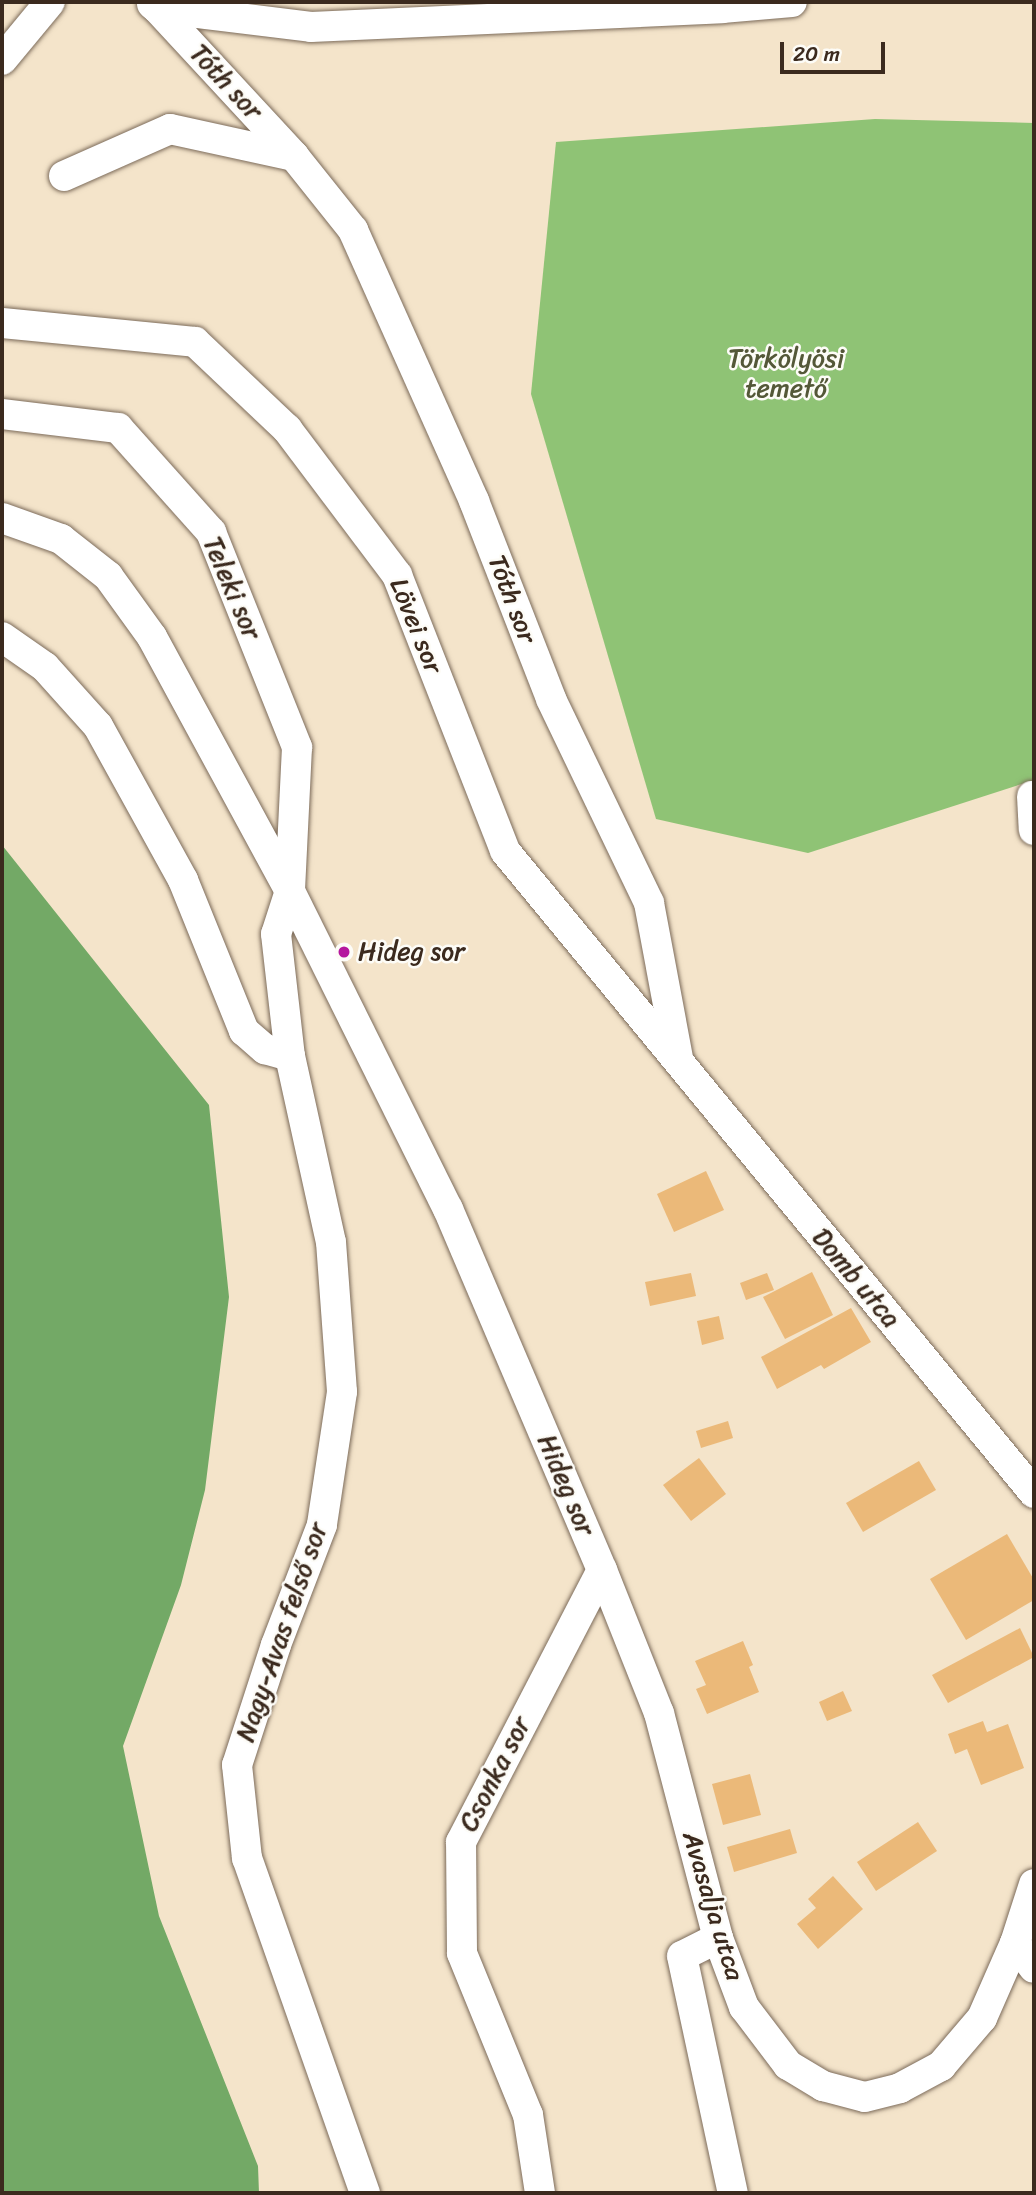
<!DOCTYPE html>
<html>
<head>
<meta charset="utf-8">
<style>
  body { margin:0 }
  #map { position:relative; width:1036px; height:2195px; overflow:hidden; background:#f4e4ca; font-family:Sriracha,sans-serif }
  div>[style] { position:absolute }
  .green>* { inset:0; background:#8fc375 }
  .forest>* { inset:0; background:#73a966 }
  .building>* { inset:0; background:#ebb979 }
  .roads { filter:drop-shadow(0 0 2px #7c6b5a) drop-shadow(0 0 2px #7c6b5a) }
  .minor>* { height:30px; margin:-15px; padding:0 15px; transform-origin:15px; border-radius:15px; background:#fff }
  .dots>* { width:19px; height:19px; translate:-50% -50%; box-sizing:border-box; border:4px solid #fdfcf7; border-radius:50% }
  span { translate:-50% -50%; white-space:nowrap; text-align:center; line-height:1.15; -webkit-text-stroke:5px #fdfcf7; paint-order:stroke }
  .street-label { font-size:26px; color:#3b2a1e }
  .park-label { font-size:26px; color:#545838 }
  .poi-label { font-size:26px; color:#3b2a1e }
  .left { translate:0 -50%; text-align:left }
  .frame { position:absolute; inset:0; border:4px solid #3b2a1e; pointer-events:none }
  .scale { position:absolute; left:780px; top:42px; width:105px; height:32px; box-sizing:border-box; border:4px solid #3b2a1e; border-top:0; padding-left:9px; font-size:21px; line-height:24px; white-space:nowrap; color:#3b2a1e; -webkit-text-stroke:5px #fdfcf7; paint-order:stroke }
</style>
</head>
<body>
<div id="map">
  <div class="green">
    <div style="clip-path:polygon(875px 119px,1034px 123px,1034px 780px,808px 853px,656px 819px,531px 394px,556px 142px)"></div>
  </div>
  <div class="forest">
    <div style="clip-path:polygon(2px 845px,209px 1105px,229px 1297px,205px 1490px,181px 1585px,123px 1746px,159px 1916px,258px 2166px,259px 2193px,2px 2193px)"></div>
  </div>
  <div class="building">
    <div style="clip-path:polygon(706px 1171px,724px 1210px,674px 1232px,657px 1194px)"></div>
    <div style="clip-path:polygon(812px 1272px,833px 1315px,785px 1339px,763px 1297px)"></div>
    <div style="clip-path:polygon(691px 1273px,696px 1296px,650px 1306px,645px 1282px)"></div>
    <div style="clip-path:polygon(767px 1273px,774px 1290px,746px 1300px,740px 1283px)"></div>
    <div style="clip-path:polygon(851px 1308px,871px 1342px,824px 1369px,821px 1365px,777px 1389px,761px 1357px)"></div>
    <div style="clip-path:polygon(719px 1316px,724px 1339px,702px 1345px,697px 1321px)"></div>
    <div style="clip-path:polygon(728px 1421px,733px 1438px,701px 1448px,696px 1431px)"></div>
    <div style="clip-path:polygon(699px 1458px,726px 1494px,691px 1521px,663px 1485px)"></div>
    <div style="clip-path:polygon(919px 1461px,936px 1490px,863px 1532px,846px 1503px)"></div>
    <div style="clip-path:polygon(1007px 1534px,1034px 1580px,1034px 1600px,966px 1640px,930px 1579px)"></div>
    <div style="clip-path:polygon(1020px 1628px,1034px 1657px,948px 1703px,932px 1675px)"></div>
    <div style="clip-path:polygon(743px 1641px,753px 1665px,749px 1667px,759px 1692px,707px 1714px,696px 1689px,706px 1685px,695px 1661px)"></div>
    <div style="clip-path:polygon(843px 1691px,852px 1711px,827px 1721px,819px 1702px)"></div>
    <div style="clip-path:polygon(983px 1721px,987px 1732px,1008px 1724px,1024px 1768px,981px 1785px,967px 1749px,955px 1754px,948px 1734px)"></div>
    <div style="clip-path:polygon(750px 1774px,761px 1815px,723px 1825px,712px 1784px)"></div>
    <div style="clip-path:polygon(918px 1822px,937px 1851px,876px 1891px,857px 1862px)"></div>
    <div style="clip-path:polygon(790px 1829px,797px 1853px,734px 1872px,727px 1847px)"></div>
    <div style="clip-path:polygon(833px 1876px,863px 1909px,818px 1949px,797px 1924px,816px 1908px,808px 1899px)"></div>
  </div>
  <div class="roads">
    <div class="minor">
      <div style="left:152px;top:4px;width:6px;rotate:39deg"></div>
      <div style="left:157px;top:8px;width:155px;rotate:7deg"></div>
      <div style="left:311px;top:27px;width:411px;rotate:-2.6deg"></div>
      <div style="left:722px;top:8px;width:70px;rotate:-4.9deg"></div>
      <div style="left:157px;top:8px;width:202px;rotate:47.2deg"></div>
      <div style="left:294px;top:156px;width:95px;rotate:51.4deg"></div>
      <div style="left:353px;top:230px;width:297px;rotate:65.9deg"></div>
      <div style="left:474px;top:501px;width:212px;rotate:68.7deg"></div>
      <div style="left:551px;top:699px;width:226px;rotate:64.3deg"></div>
      <div style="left:649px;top:903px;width:158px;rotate:79.4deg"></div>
      <div style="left:2px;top:60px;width:75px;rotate:-50.4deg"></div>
      <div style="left:64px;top:176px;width:116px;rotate:-23.9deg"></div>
      <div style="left:170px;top:129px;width:127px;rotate:12.3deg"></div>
      <div style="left:2px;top:323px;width:194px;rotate:5.6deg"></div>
      <div style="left:195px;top:342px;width:127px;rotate:43.4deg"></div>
      <div style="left:287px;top:429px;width:183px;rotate:53deg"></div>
      <div style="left:397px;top:575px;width:296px;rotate:68.6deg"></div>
      <div style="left:505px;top:851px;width:832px;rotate:50.51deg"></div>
      <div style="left:2px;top:414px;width:117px;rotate:6.9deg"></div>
      <div style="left:118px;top:428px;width:140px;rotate:48.2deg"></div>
      <div style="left:211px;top:532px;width:232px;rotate:68.2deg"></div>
      <div style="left:297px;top:747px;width:144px;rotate:92.8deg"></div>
      <div style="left:290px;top:891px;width:45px;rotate:108deg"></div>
      <div style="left:276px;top:934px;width:123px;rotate:83.5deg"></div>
      <div style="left:290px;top:1056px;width:190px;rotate:77.6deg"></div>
      <div style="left:331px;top:1242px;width:150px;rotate:85.8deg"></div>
      <div style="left:342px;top:1392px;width:134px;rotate:98.6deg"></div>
      <div style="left:322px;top:1525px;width:129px;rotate:111deg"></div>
      <div style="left:276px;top:1645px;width:126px;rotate:108deg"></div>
      <div style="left:237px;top:1765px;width:94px;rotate:83.9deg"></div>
      <div style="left:247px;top:1858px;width:355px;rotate:70.6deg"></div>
      <div style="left:2px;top:518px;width:63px;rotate:19.6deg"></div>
      <div style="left:61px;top:539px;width:60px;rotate:38.2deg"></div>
      <div style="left:108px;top:576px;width:75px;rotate:54.2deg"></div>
      <div style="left:152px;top:637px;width:289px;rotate:61.5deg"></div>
      <div style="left:290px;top:891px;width:355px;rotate:63.6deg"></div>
      <div style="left:448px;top:1209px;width:392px;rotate:66.9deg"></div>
      <div style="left:602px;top:1570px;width:154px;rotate:68.3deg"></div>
      <div style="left:659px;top:1713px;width:233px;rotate:75.3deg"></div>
      <div style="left:718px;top:1938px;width:74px;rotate:69.4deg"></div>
      <div style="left:744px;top:2007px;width:73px;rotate:52.8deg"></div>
      <div style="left:788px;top:2065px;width:41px;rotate:31deg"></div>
      <div style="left:823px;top:2086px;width:43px;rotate:14.7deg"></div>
      <div style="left:865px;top:2097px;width:36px;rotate:-14deg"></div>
      <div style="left:900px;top:2088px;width:47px;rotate:-28.2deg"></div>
      <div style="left:941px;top:2066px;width:63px;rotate:-49.5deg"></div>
      <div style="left:982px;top:2018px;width:82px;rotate:-66.3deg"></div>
      <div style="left:1015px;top:1943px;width:62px;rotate:-72.1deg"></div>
      <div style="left:2px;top:637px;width:52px;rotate:34.9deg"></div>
      <div style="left:45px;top:667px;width:79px;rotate:48.1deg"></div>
      <div style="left:98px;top:726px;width:176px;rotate:61.1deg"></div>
      <div style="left:183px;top:880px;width:163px;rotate:68deg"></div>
      <div style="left:244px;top:1031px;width:28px;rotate:41deg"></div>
      <div style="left:265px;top:1049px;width:26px;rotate:16deg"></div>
      <div style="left:1032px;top:796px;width:34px;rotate:87deg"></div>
      <div style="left:718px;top:1938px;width:40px;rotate:153.4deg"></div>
      <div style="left:682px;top:1956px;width:242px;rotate:77.9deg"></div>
      <div style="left:1015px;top:1943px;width:31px;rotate:53deg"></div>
      <div style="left:540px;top:2193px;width:79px;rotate:-98.7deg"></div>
      <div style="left:528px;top:2115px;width:175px;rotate:-112.2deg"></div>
      <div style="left:462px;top:1953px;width:111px;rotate:-90.5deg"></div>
      <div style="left:461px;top:1842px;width:306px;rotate:-62.6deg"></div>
    </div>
  </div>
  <div class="dots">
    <div style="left:344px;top:952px;background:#b5179e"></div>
  </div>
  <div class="street-label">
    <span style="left:226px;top:82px;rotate:47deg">Tóth sor</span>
    <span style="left:232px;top:588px;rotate:67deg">Teleki sor</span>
    <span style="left:512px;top:599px;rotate:69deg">Tóth sor</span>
    <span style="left:416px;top:626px;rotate:68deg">Lövei sor</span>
    <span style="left:856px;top:1278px;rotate:50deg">Domb utca</span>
    <span style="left:566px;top:1485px;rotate:67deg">Hideg sor</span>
    <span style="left:282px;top:1632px;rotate:-71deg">Nagy-Avas felső sor</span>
    <span style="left:495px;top:1774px;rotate:-63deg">Csonka sor</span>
    <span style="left:713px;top:1906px;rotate:73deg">Avasalja utca</span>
  </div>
  <div class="park-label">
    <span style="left:786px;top:374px">Törkölyösi<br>temető</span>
  </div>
  <div class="poi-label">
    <span class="left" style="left:358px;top:952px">Hideg sor</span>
  </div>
  <div class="frame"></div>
  <div class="scale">20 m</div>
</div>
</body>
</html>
